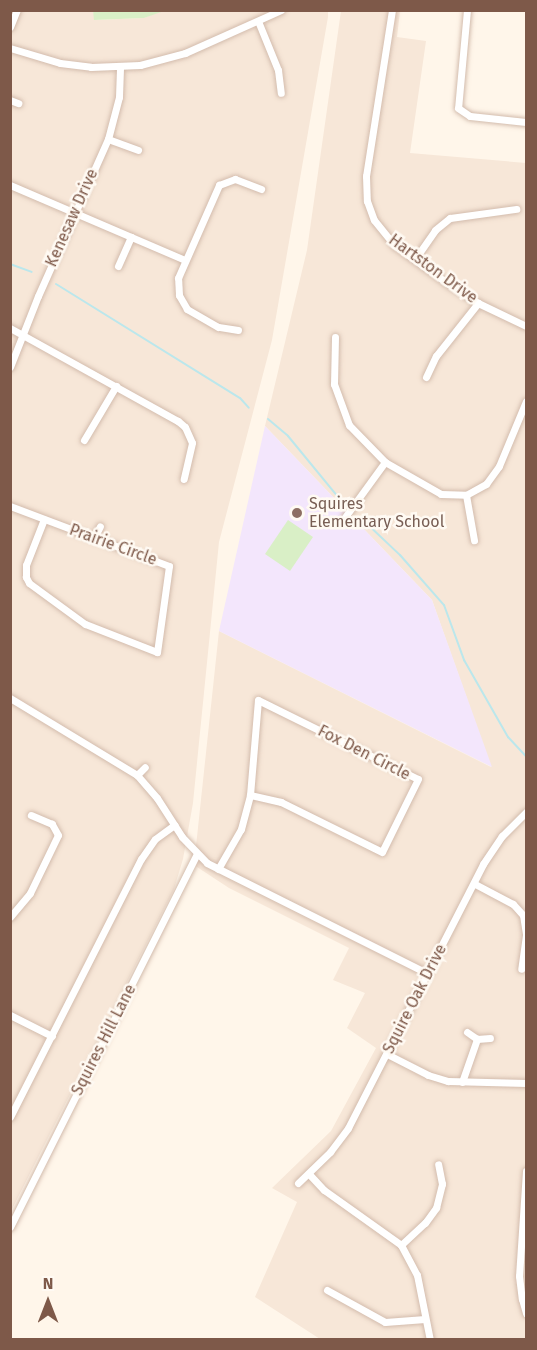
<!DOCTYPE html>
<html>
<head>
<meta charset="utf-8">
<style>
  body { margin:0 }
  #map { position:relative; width:537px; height:1350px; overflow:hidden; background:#fff6ea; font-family:"Fira Sans",sans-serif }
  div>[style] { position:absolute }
  .residential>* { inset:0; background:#f7e7d8 }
  .education>* { inset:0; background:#f3e6fc }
  .green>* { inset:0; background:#d9efc6 }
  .stream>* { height:2px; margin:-1px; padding:0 1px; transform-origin:1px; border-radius:1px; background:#bbe7ec }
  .roads { filter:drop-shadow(0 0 2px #d3bcad) drop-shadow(0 0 2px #d3bcad) }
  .minor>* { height:7px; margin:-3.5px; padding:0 3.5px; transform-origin:3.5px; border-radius:3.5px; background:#fff }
  .dots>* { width:16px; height:16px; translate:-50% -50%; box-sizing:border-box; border:3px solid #fffaf3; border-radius:50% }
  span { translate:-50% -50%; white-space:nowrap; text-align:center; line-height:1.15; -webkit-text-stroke:5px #fffaf3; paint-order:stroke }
  .street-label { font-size:16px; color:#7e5949 }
  .education-label { font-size:16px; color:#785e54 }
  .left { translate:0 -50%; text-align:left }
  .frame { position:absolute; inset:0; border:12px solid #7e5949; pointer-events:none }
  .north { position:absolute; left:18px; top:1272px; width:60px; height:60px; -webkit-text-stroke:4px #fffaf3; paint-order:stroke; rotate:0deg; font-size:16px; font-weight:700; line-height:24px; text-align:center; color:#7e5949 }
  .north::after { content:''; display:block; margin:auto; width:21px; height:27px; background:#7e5949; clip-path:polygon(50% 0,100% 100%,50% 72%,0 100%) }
</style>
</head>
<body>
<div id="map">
  <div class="residential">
    <div style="clip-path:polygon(164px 10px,328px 11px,328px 17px,272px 340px,219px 542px,193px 803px,183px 859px,174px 889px,11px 1211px,11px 11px,93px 11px,95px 20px,144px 18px)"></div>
    <div style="clip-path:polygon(341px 11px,400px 11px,397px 37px,426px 41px,410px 153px,526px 163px,526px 1339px,320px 1339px,255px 1297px,297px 1202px,272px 1188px,331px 1131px,376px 1048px,347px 1028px,365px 993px,333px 980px,349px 948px,229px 888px,194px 865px,219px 631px,491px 767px,432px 600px,265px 426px,307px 250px)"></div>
  </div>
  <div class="education">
    <div style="clip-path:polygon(265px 426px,432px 600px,492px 767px,219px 631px)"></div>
  </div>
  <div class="green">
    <div style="clip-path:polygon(93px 11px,93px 10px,164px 11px,144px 18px,94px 20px)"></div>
    <div style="clip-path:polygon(288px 520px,313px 537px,290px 571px,265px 554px)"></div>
  </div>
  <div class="stream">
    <div style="left:10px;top:264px;width:23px;rotate:20deg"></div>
    <div style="left:56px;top:284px;width:216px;rotate:31.8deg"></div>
    <div style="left:240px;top:398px;width:13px;rotate:48deg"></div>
    <div style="left:268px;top:419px;width:26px;rotate:40deg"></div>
    <div style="left:288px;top:436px;width:80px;rotate:50.6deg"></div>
    <div style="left:364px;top:521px;width:50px;rotate:43.4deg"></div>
    <div style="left:400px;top:555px;width:67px;rotate:48.7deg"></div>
    <div style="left:444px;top:605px;width:59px;rotate:70deg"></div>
    <div style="left:464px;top:660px;width:89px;rotate:60.3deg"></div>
    <div style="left:508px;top:737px;width:26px;rotate:47deg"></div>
  </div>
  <div class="roads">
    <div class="minor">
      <div style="left:392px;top:10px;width:168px;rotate:98.9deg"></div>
      <div style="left:366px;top:176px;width:25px;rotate:88deg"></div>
      <div style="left:367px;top:201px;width:20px;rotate:70deg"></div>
      <div style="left:374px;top:220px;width:32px;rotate:51deg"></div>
      <div style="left:394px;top:245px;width:65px;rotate:35.6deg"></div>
      <div style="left:447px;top:283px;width:37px;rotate:33deg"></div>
      <div style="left:478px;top:303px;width:53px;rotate:25.6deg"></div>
      <div style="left:467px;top:10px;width:98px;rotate:95.2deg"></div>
      <div style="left:458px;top:108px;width:14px;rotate:34deg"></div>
      <div style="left:470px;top:116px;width:56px;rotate:6.1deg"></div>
      <div style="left:258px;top:21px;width:53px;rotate:67.8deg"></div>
      <div style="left:278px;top:70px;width:23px;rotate:83deg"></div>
      <div style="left:10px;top:27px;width:18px;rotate:-68deg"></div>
      <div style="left:10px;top:48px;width:52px;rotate:16.7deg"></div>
      <div style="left:60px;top:63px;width:31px;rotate:7deg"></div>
      <div style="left:91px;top:67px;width:49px;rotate:-2.3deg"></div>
      <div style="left:140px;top:65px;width:47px;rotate:-14.9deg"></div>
      <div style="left:185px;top:53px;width:105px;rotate:-24.1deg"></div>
      <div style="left:10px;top:100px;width:9px;rotate:21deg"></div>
      <div style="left:108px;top:139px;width:32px;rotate:20deg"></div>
      <div style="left:10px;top:185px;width:190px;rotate:23.2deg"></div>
      <div style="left:415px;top:259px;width:35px;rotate:-55deg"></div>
      <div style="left:435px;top:230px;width:19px;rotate:-39deg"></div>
      <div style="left:450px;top:218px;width:67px;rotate:-7.8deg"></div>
      <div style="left:118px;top:266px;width:32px;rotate:-66deg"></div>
      <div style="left:10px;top:328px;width:192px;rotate:29deg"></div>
      <div style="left:178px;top:421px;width:9px;rotate:41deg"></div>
      <div style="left:185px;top:427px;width:17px;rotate:66deg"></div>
      <div style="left:192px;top:443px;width:37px;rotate:103deg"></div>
      <div style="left:238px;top:330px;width:20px;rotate:-171deg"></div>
      <div style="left:218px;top:327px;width:36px;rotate:-150deg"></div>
      <div style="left:187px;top:309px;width:16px;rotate:-120deg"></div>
      <div style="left:179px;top:295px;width:17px;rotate:-93deg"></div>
      <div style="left:178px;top:278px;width:102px;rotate:-66.2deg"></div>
      <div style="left:219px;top:185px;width:17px;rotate:-21deg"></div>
      <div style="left:235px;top:179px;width:28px;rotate:21deg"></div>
      <div style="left:335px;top:337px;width:47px;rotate:91.2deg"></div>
      <div style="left:334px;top:384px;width:44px;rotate:69.9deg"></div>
      <div style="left:349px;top:425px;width:52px;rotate:45.8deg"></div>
      <div style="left:385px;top:462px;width:64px;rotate:29.7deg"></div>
      <div style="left:441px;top:494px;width:25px;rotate:2deg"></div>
      <div style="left:466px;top:495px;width:23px;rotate:-29deg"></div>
      <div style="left:486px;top:484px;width:22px;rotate:-54deg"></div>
      <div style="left:499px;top:466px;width:70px;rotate:-67.4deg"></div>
      <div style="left:10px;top:367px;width:76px;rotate:-68.5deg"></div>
      <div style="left:38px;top:296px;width:172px;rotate:-66deg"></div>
      <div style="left:108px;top:139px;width:43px;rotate:-75.3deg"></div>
      <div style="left:119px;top:97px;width:31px;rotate:-88deg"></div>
      <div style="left:426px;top:377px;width:23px;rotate:-65deg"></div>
      <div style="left:436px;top:356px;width:68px;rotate:-51.6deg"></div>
      <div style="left:84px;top:440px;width:63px;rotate:-59.3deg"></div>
      <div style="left:466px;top:495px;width:46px;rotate:79.9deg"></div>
      <div style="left:10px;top:506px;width:170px;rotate:20.7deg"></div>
      <div style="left:169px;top:566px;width:87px;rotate:97.9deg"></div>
      <div style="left:157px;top:652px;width:77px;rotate:-158.7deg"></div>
      <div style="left:85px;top:624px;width:69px;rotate:-143.8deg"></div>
      <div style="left:29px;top:583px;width:7px;rotate:-117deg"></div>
      <div style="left:26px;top:577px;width:12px;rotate:-90deg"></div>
      <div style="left:26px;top:565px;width:49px;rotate:-68.6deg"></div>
      <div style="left:345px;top:517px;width:68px;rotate:-54deg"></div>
      <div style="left:94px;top:538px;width:13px;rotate:-63deg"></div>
      <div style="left:10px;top:698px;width:149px;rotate:31.2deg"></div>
      <div style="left:137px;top:775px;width:30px;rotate:49deg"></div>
      <div style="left:157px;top:798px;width:46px;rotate:57.3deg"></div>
      <div style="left:182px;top:837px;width:36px;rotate:46deg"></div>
      <div style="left:207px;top:863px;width:246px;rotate:26.6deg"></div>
      <div style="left:258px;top:700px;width:178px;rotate:26.3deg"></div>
      <div style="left:418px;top:779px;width:81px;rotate:116.3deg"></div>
      <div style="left:382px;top:852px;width:113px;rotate:-153.7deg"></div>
      <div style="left:281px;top:802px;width:32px;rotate:-167deg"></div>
      <div style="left:250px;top:795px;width:95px;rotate:-85.2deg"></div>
      <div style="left:137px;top:775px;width:11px;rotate:-45deg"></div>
      <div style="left:218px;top:869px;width:46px;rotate:-60.1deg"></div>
      <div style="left:241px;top:829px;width:35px;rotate:-75deg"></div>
      <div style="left:475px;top:884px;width:43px;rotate:27.8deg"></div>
      <div style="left:513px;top:904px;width:15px;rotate:48deg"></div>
      <div style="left:523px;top:915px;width:20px;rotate:81deg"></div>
      <div style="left:526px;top:935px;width:34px;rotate:98deg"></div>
      <div style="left:10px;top:917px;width:31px;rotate:-50deg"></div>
      <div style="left:30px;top:893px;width:64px;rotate:-64.2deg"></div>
      <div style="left:58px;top:835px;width:13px;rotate:-119deg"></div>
      <div style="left:52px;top:824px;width:23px;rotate:-157deg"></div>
      <div style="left:10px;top:1015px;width:47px;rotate:26.6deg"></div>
      <div style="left:467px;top:1032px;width:12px;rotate:35deg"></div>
      <div style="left:477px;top:1039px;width:13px;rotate:-4deg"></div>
      <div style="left:387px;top:1054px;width:46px;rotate:27.1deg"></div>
      <div style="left:428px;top:1075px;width:21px;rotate:17deg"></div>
      <div style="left:448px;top:1081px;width:78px;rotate:1.5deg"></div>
      <div style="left:462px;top:1082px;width:46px;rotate:-70.8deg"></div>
      <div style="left:10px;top:1117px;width:289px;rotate:-63.1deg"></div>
      <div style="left:141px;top:859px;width:24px;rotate:-55deg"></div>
      <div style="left:155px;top:839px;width:24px;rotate:-36deg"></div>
      <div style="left:526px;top:1171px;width:105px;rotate:93.8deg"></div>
      <div style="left:519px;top:1276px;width:23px;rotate:83deg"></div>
      <div style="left:522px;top:1299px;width:15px;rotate:74deg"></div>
      <div style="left:309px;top:1174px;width:22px;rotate:47deg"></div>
      <div style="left:324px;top:1190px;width:95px;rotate:35.5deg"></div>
      <div style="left:401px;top:1245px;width:34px;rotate:62deg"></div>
      <div style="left:417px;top:1275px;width:66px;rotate:78.7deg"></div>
      <div style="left:298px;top:1183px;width:45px;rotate:-44.1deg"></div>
      <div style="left:330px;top:1152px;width:30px;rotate:-53deg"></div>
      <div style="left:348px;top:1128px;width:297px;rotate:-62.9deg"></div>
      <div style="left:483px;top:864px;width:34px;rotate:-56deg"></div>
      <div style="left:502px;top:836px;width:34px;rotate:-45deg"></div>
      <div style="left:10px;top:1227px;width:417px;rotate:-63.4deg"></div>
      <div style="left:401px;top:1245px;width:33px;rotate:-43deg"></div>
      <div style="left:425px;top:1223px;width:19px;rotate:-54deg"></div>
      <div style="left:436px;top:1208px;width:25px;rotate:-76deg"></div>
      <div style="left:442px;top:1184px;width:20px;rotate:-101deg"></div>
      <div style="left:327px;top:1290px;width:66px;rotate:28.9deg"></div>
      <div style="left:385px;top:1322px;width:40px;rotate:-4.3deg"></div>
    </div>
  </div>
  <div class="dots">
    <div style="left:297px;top:513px;background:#8d6e63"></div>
  </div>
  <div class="street-label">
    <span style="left:72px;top:218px;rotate:-66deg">Kenesaw Drive</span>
    <span style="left:433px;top:269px;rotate:36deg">Hartston Drive</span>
    <span style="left:113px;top:545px;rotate:20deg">Prairie Circle</span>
    <span style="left:364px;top:753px;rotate:27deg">Fox Den Circle</span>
    <span style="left:415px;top:999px;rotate:-63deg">Squire Oak Drive</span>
    <span style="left:104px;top:1040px;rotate:-63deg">Squires Hill Lane</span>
  </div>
  <div class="education-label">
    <span class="left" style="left:309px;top:513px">Squires<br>Elementary School</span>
  </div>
  <div class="frame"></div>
  <div class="north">N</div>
</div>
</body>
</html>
